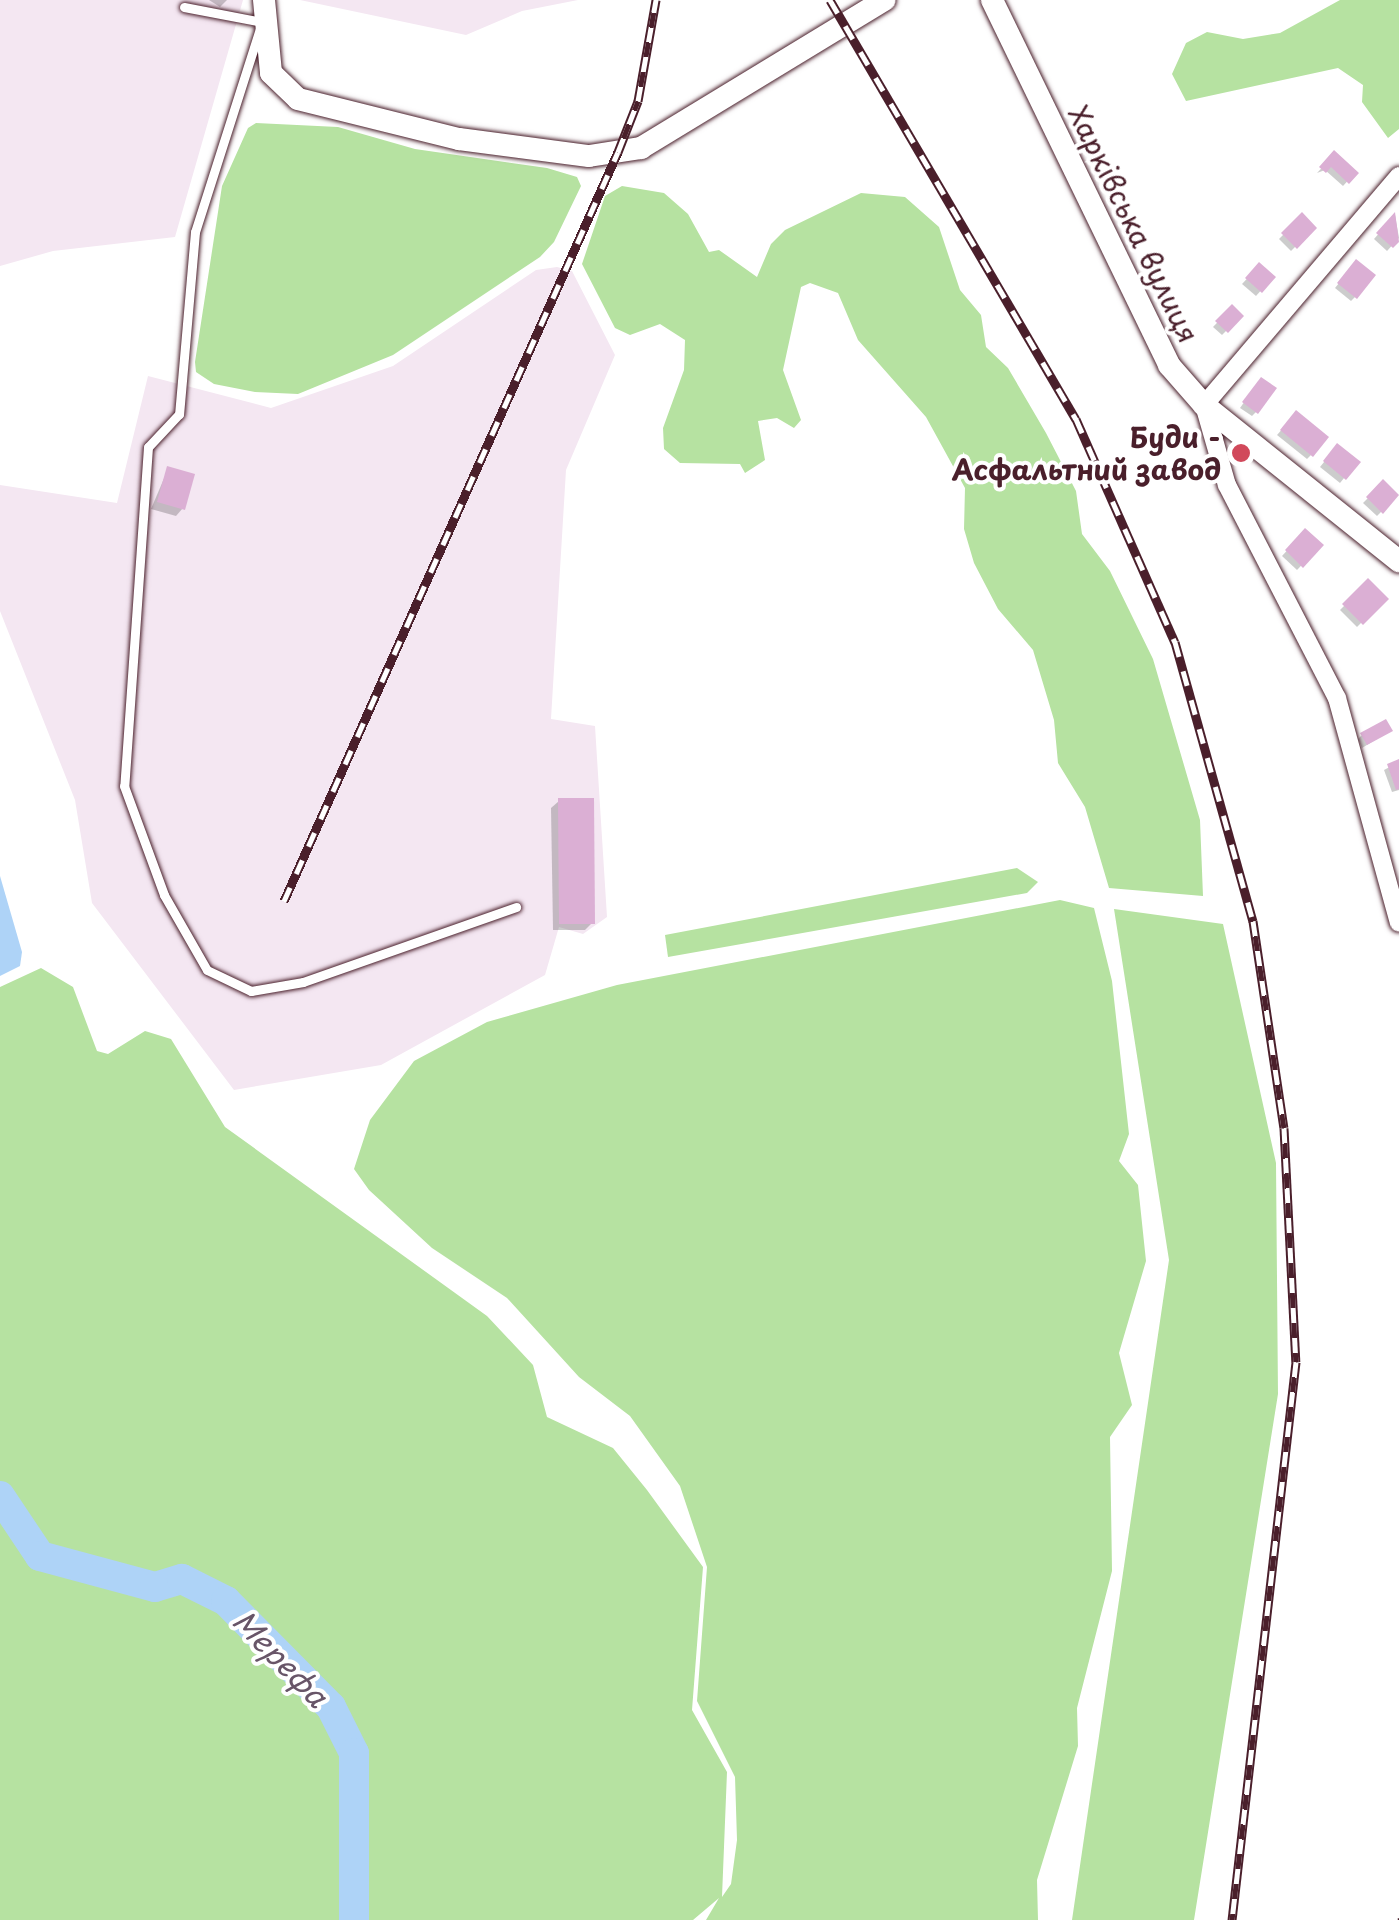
<!DOCTYPE html>
<html>
<head>
<meta charset="utf-8">
<style>
  body { margin:0 }
  #map { position:relative; width:1399px; height:1920px; overflow:hidden; background:#fff; font-family:"Playpen Sans",sans-serif }
  div>[style] { position:absolute }
  .built>* { inset:0; background:#f4e7f2 }
  .green>* { inset:0; background:#b6e2a1 }
  .water>* { inset:0; background:#aed3f7 }
  .shadow>* { inset:0; background:#0003 }
  .river>* { height:30px; margin:-15px; padding:0 15px; transform-origin:15px; border-radius:15px; background:#aed3f7 }
  .building>* { inset:0; background:#dbafd4 }
  .path>* { height:2.5px; margin-top:-1.25px; transform-origin:0; background:repeating-linear-gradient(90deg,#4a1f2b 0 8px,transparent 0 16px) }
  .roads { filter:drop-shadow(0 0 2px #4a1f2b) drop-shadow(0 0 2px #4a1f2b) }
  .lane>* { height:9px; margin:-4.5px; padding:0 4.5px; transform-origin:4.5px; border-radius:4.5px; background:#fff }
  .street>* { height:18px; margin:-9px; padding:0 9px; transform-origin:9px; border-radius:9px; background:#fff }
  .secondary>* { height:22px; margin:-11px; padding:0 11px; transform-origin:11px; border-radius:11px; background:#fff }
  .rail>* { height:9px; margin-top:-4.5px; transform-origin:0; background:repeating-linear-gradient(90deg,#fff 0 15px,#4a1f2b 0 30px); box-sizing:border-box; border-block:2px solid #4a1f2b }
  .dots>* { width:28px; height:28px; translate:-50% -50%; box-sizing:border-box; border:5px solid #fff; border-radius:50% }
  span { translate:-50% -50%; white-space:nowrap; text-align:center; line-height:1.15; -webkit-text-stroke:8px #fff; paint-order:stroke }
  .street-label { font-size:28px; color:#4a1f2b }
  .poi-label { font-size:28px; color:#4a1f2b; font-weight:700 }
  .right { translate:-100% -50%; text-align:right }
  .water-label { font-size:30px; color:#685568; font-style:italic }
</style>
</head>
<body>
<div id="map">
  <div class="built">
    <div style="clip-path:polygon(0 0,243px 0,175px 237px,53px 251px,0 266px)"></div>
    <div style="clip-path:polygon(300px 0,578px 0,522px 11px,466px 35px)"></div>
    <div style="clip-path:polygon(557px 267px,572px 271px,615px 355px,566px 470px,551px 719px,595px 726px,607px 917px,583px 934px,559px 927px,545px 975px,381px 1065px,234px 1090px,92px 903px,75px 800px,0 611px,0 485px,117px 503px,148px 376px,271px 408px,393px 366px,536px 270px)"></div>
  </div>
  <div class="green">
    <div style="clip-path:polygon(1340px 0,1399px 0,1399px 129px,1388px 138px,1362px 102px,1363px 85px,1338px 68px,1186px 101px,1172px 74px,1186px 43px,1207px 32px,1243px 39px,1280px 33px)"></div>
    <div style="clip-path:polygon(256px 123px,338px 127px,415px 149px,547px 168px,577px 177px,581px 186px,554px 242px,540px 257px,393px 355px,298px 394px,255px 392px,214px 384px,196px 372px,195px 362px,222px 186px,248px 128px)"></div>
    <div style="clip-path:polygon(622px 186px,664px 193px,688px 214px,709px 252px,719px 250px,757px 277px,771px 244px,785px 230px,861px 193px,905px 197px,939px 227px,960px 290px,981px 315px,986px 347px,1008px 368px,1046px 433px,1076px 491px,1082px 534px,1110px 571px,1153px 659px,1200px 820px,1203px 896px,1109px 888px,1085px 807px,1058px 763px,1054px 720px,1033px 650px,998px 609px,974px 563px,964px 529px,965px 488px,926px 417px,858px 340px,838px 293px,810px 283px,801px 287px,783px 370px,801px 420px,794px 428px,777px 418px,758px 421px,765px 460px,745px 473px,740px 464px,680px 463px,664px 449px,663px 428px,684px 370px,685px 340px,660px 324px,630px 335px,615px 328px,582px 264px,605px 196px)"></div>
    <div style="clip-path:polygon(1017px 868px,1038px 882px,1027px 893px,668px 957px,665px 935px)"></div>
    <div style="clip-path:polygon(1060px 900px,1094px 908px,1112px 981px,1129px 1134px,1119px 1161px,1138px 1185px,1146px 1261px,1119px 1353px,1132px 1405px,1110px 1437px,1112px 1571px,1077px 1708px,1078px 1746px,1037px 1880px,1038px 1920px,706px 1920px,719px 1898px,693px 1920px,0 1920px,0 987px,41px 968px,73px 987px,97px 1051px,108px 1054px,145px 1031px,171px 1039px,225px 1127px,487px 1316px,533px 1365px,547px 1417px,613px 1448px,647px 1490px,703px 1567px,692px 1710px,727px 1772px,722px 1897px,731px 1884px,737px 1840px,735px 1777px,697px 1701px,707px 1567px,680px 1486px,630px 1416px,579px 1377px,507px 1298px,432px 1248px,369px 1190px,354px 1169px,370px 1120px,414px 1061px,487px 1022px,617px 985px)"></div>
    <div style="clip-path:polygon(1114px 909px,1223px 924px,1276px 1163px,1278px 1394px,1194px 1920px,1072px 1920px,1169px 1260px)"></div>
  </div>
  <div class="water">
    <div style="clip-path:polygon(0 876px,22px 952px,20px 966px,0 976px)"></div>
  </div>
  <div class="shadow">
    <div style="clip-path:polygon(209px 0,227px 0,220px 7px)"></div>
    <div style="clip-path:polygon(1335px 154px,1355px 173px,1343px 186px,1325px 170px,1317px 173px)"></div>
    <div style="clip-path:polygon(1395px 215px,1399px 238px,1387px 251px,1374px 239px)"></div>
    <div style="clip-path:polygon(1302px 216px,1314px 228px,1291px 251px,1279px 239px)"></div>
    <div style="clip-path:polygon(1259px 266px,1273px 277px,1256px 296px,1242px 284px)"></div>
    <div style="clip-path:polygon(1352px 267px,1355px 297px,1351px 301px,1335px 288px)"></div>
    <div style="clip-path:polygon(1232px 307px,1241px 316px,1222px 335px,1213px 327px)"></div>
    <div style="clip-path:polygon(1257px 384px,1256px 412px,1252px 416px,1240px 408px)"></div>
    <div style="clip-path:polygon(1292px 418px,1311px 455px,1307px 459px,1277px 435px)"></div>
    <div style="clip-path:polygon(1333px 451px,1357px 462px,1340px 483px,1320px 467px)"></div>
    <div style="clip-path:polygon(168px 469px,183px 508px,176px 516px,151px 509px)"></div>
    <div style="clip-path:polygon(1383px 483px,1397px 496px,1377px 516px,1363px 503px)"></div>
    <div style="clip-path:polygon(1305px 531px,1320px 546px,1297px 570px,1282px 556px)"></div>
    <div style="clip-path:polygon(1368px 582px,1385px 599px,1357px 627px,1340px 610px)"></div>
    <div style="clip-path:polygon(1390px 731px,1362px 748px,1358px 739px,1362px 735px)"></div>
    <div style="clip-path:polygon(1399px 762px,1399px 790px,1392px 792px,1384px 770px)"></div>
    <div style="clip-path:polygon(559px 801px,592px 923px,585px 930px,553px 930px,551px 808px)"></div>
  </div>
  <div class="river">
    <div style="left:0;top:1496px;width:72px;rotate:56.3deg"></div>
    <div style="left:40px;top:1556px;width:119px;rotate:15.1deg"></div>
    <div style="left:155px;top:1587px;width:28px;rotate:-17deg"></div>
    <div style="left:182px;top:1579px;width:49px;rotate:26.6deg"></div>
    <div style="left:226px;top:1601px;width:149px;rotate:45.3deg"></div>
    <div style="left:331px;top:1707px;width:51px;rotate:63.4deg"></div>
    <div style="left:354px;top:1753px;width:167px;rotate:90deg"></div>
  </div>
  <div class="building">
    <div style="clip-path:polygon(1334px 150px,1359px 173px,1349px 184px,1331px 167px,1326px 173px,1319px 167px)"></div>
    <div style="clip-path:polygon(1302px 212px,1317px 228px,1297px 249px,1281px 233px)"></div>
    <div style="clip-path:polygon(1395px 212px,1399px 242px,1393px 248px,1376px 233px)"></div>
    <div style="clip-path:polygon(1356px 259px,1376px 275px,1357px 299px,1337px 283px)"></div>
    <div style="clip-path:polygon(1259px 262px,1276px 277px,1262px 293px,1245px 278px)"></div>
    <div style="clip-path:polygon(1232px 304px,1244px 316px,1228px 333px,1215px 321px)"></div>
    <div style="clip-path:polygon(1261px 377px,1277px 388px,1258px 414px,1242px 402px)"></div>
    <div style="clip-path:polygon(1296px 410px,1329px 437px,1313px 457px,1280px 430px)"></div>
    <div style="clip-path:polygon(1337px 443px,1361px 462px,1346px 480px,1323px 461px)"></div>
    <div style="clip-path:polygon(167px 466px,195px 474px,185px 510px,157px 502px)"></div>
    <div style="clip-path:polygon(1383px 479px,1399px 495px,1383px 514px,1366px 497px)"></div>
    <div style="clip-path:polygon(1305px 528px,1324px 545px,1303px 568px,1285px 550px)"></div>
    <div style="clip-path:polygon(1368px 578px,1389px 599px,1363px 625px,1342px 604px)"></div>
    <div style="clip-path:polygon(1386px 719px,1393px 731px,1367px 745px,1360px 733px)"></div>
    <div style="clip-path:polygon(1399px 759px,1399px 789px,1396px 790px,1387px 764px)"></div>
    <div style="clip-path:polygon(558px 798px,594px 798px,595px 924px,559px 924px)"></div>
  </div>
  <div class="path">
    <div style="left:1399px;top:1920px;width:2px;rotate:-90deg"></div>
  </div>
  <div class="roads">
    <div class="lane">
      <div style="left:184px;top:7px;width:79px;rotate:10.9deg"></div>
      <div style="left:262px;top:22px;width:220px;rotate:107.7deg"></div>
      <div style="left:195px;top:232px;width:183px;rotate:95deg"></div>
      <div style="left:179px;top:414px;width:45px;rotate:133.2deg"></div>
      <div style="left:148px;top:447px;width:340px;rotate:94deg"></div>
      <div style="left:124px;top:786px;width:116px;rotate:69.8deg"></div>
      <div style="left:164px;top:895px;width:86px;rotate:60.2deg"></div>
      <div style="left:207px;top:970px;width:49px;rotate:25.5deg"></div>
      <div style="left:251px;top:991px;width:53px;rotate:-9.8deg"></div>
      <div style="left:303px;top:982px;width:226px;rotate:-19.4deg"></div>
    </div>
    <div class="street">
      <div style="left:1399px;top:176px;width:301px;rotate:130.4deg"></div>
      <div style="left:1204px;top:405px;width:83px;rotate:74deg"></div>
      <div style="left:1227px;top:485px;width:240px;rotate:62.7deg"></div>
      <div style="left:1337px;top:698px;width:233px;rotate:74.6deg"></div>
    </div>
    <div class="secondary">
      <div style="left:264px;top:0;width:73px;rotate:84.5deg"></div>
      <div style="left:271px;top:73px;width:37px;rotate:44deg"></div>
      <div style="left:298px;top:99px;width:166px;rotate:14deg"></div>
      <div style="left:459px;top:139px;width:131px;rotate:7.5deg"></div>
      <div style="left:589px;top:156px;width:53px;rotate:-8.7deg"></div>
      <div style="left:641px;top:148px;width:285px;rotate:-31.3deg"></div>
      <div style="left:992px;top:0;width:406px;rotate:64.1deg"></div>
      <div style="left:1169px;top:365px;width:53px;rotate:48.8deg"></div>
      <div style="left:1204px;top:405px;width:250px;rotate:38.7deg"></div>
    </div>
  </div>
  <div class="rail">
    <div style="left:830px;top:0;width:486px;rotate:59.6deg"></div>
    <div style="left:1076px;top:419px;width:244px;rotate:66.1deg"></div>
    <div style="left:1175px;top:642px;width:290px;rotate:74.4deg"></div>
    <div style="left:1253px;top:921px;width:209px;rotate:81.5deg"></div>
    <div style="left:1284px;top:1128px;width:234px;rotate:87.1deg"></div>
    <div style="left:1296px;top:1362px;width:562px;rotate:96.54deg"></div>
    <div style="left:284px;top:901px;width:820px;rotate:-65.97deg"></div>
    <div style="left:618px;top:152px;width:55px;rotate:-68.6deg"></div>
    <div style="left:638px;top:101px;width:103px;rotate:-79.9deg"></div>
  </div>
  <div class="dots">
    <div style="left:1241px;top:453px;background:#d1495b"></div>
  </div>
  <div class="street-label">
    <span style="left:1134px;top:224px;rotate:64deg">Харківська вулиця</span>
  </div>
  <div class="poi-label">
    <span class="right" style="left:1221px;top:453px">Буди -<br>Асфальтний завод</span>
  </div>
  <div class="water-label">
    <span style="left:281px;top:1658px;rotate:46deg">Мерефа</span>
  </div>
</div>
</body>
</html>
